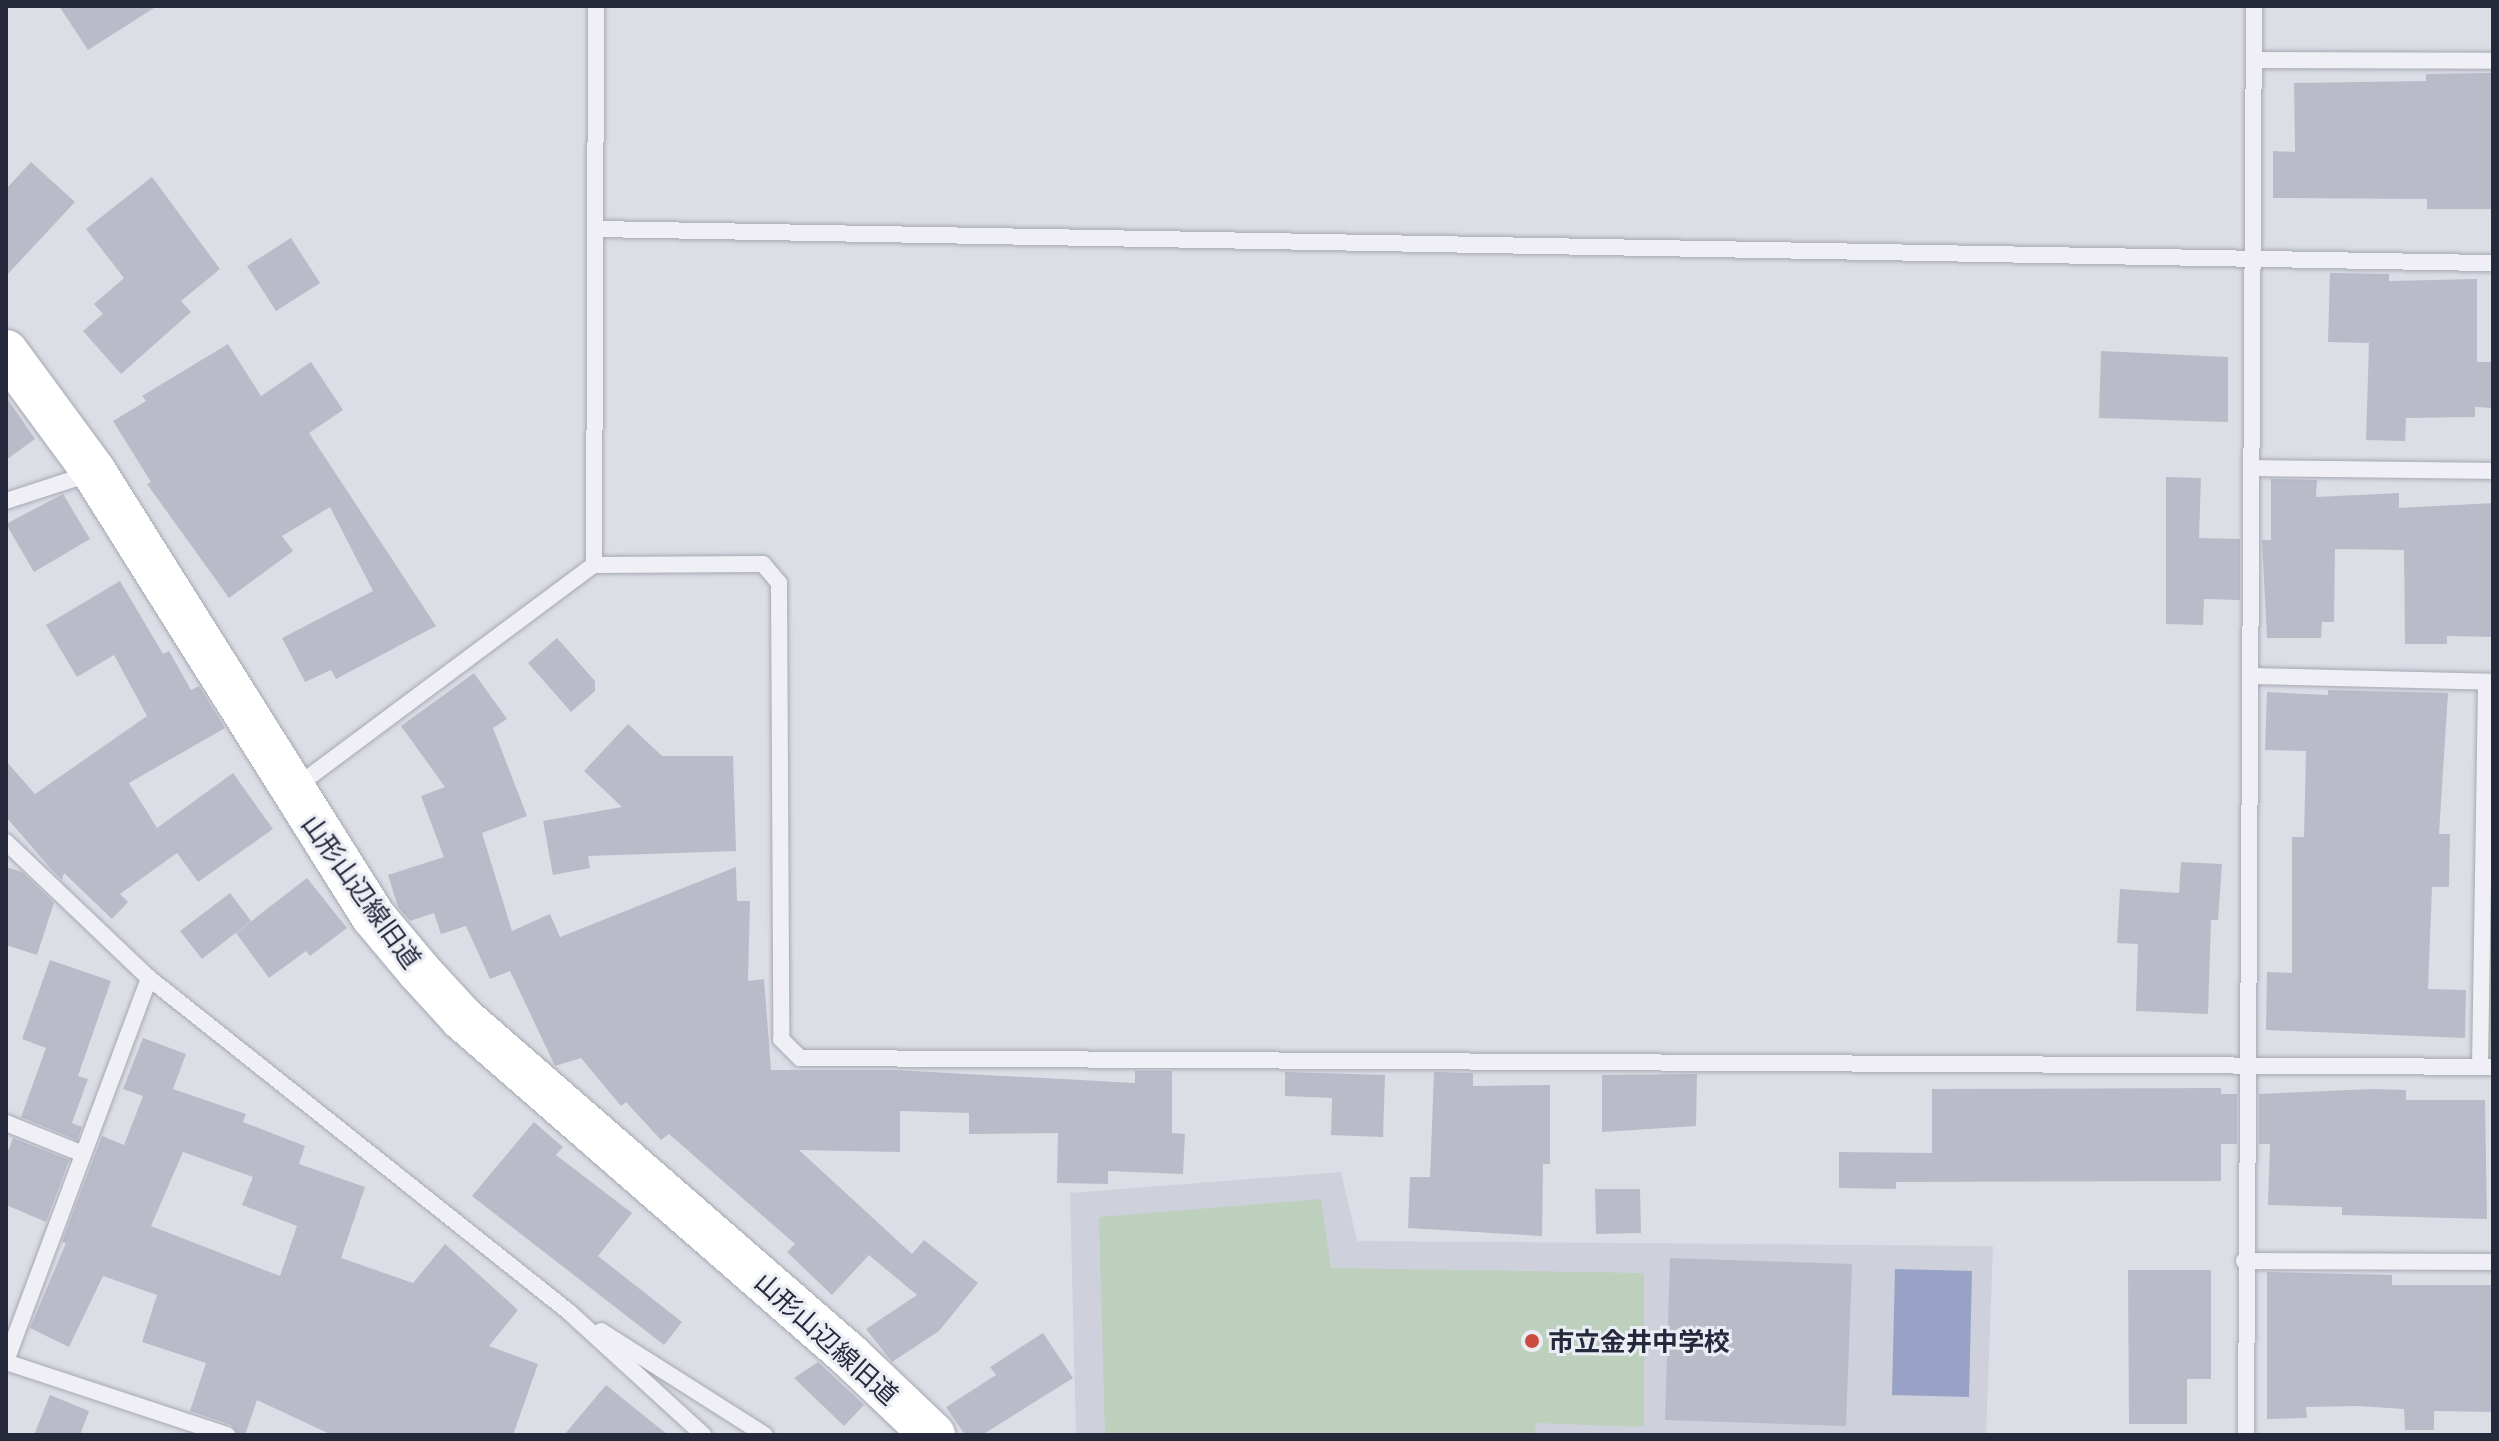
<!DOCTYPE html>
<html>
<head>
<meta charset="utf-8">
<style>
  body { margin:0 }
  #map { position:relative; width:2499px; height:1441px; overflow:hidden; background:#dcdee6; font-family:Barlow,"Noto Sans JP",sans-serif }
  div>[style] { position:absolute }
  .built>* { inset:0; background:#ced0db }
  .green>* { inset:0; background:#bdd0bd }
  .water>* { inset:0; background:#97a2c6 }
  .building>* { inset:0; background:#b9bbc9 }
  .roads { filter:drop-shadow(0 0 2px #a5a8b3) drop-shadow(0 0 2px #a5a8b3) }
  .lane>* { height:16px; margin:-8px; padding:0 8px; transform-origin:8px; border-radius:8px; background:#efeff5 }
  .secondary>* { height:44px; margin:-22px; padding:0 22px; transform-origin:22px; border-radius:22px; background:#fff }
  .dots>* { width:22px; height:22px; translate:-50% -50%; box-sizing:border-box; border:4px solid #ebedf4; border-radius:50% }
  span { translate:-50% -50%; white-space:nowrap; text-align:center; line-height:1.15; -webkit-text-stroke:6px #ebedf4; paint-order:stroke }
  .street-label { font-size:26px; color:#26293c }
  .poi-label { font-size:26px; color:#26293c; font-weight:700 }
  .left { translate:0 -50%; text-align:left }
  .frame { position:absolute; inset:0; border:8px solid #26293c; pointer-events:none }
</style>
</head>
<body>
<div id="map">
  <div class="built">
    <div style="clip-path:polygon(1341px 1172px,1357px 1241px,1993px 1246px,1986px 1435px,1076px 1435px,1070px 1193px)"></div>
  </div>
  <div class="green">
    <div style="clip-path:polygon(2493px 682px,2493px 1067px,2480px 1067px)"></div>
    <div style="clip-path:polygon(1321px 1199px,1331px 1268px,1644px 1273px,1644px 1427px,1536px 1423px,1535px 1435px,1105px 1435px,1099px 1217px)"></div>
  </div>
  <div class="water">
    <div style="clip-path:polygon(1895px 1269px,1972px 1271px,1969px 1397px,1892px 1395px)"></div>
  </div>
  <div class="building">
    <div style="clip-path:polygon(59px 6px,157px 6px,88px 50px)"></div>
    <div style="clip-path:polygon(2493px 73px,2493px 209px,2427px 209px,2427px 199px,2273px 198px,2273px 151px,2295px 152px,2294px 83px,2426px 81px,2426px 74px)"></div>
    <div style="clip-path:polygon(31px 162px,75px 202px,6px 276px,6px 189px)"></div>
    <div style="clip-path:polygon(152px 177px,220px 269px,181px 301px,191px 312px,121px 374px,83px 331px,103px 314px,94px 304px,124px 278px,86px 229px)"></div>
    <div style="clip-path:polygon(291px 238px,320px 283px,276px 311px,247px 266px)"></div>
    <div style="clip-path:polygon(2330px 273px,2389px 274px,2389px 281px,2477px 279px,2477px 362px,2493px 362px,2493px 408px,2475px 407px,2475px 417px,2406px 418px,2405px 441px,2366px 440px,2369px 343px,2328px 342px)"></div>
    <div style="clip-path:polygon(228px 344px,261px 396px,311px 362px,343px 410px,309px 433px,436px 626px,336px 679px,331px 670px,305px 682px,282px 638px,373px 591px,330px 507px,282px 536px,293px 551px,229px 598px,147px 484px,151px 482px,113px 421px,146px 401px,142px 396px)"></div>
    <div style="clip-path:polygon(2101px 351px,2228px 357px,2228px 422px,2099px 418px)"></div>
    <div style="clip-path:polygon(6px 397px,35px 439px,6px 460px)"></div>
    <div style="clip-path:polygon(2166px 477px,2201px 478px,2199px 538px,2240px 539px,2240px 600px,2204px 599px,2203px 625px,2166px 624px)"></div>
    <div style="clip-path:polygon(2271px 479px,2317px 480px,2316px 497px,2399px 493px,2399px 508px,2493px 503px,2493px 637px,2447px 636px,2447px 644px,2405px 644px,2404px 550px,2335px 549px,2334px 622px,2322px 622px,2321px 638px,2267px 638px,2262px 540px,2271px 540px)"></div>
    <div style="clip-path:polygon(63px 494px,90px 539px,34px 572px,6px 524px)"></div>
    <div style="clip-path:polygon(120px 581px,163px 654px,169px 651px,191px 690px,199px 686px,225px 728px,129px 783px,157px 828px,233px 773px,273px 829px,198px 882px,177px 853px,120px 894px,128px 902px,112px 919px,64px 873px,62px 880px,52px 870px,6px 817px,6px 761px,35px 794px,147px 716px,114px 655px,77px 677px,46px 625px)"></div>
    <div style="clip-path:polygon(557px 638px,595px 681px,595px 691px,571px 712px,528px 663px)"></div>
    <div style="clip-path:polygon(474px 673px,507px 719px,493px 728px,527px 816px,482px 833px,512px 931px,550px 914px,560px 937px,736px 867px,737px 901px,750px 901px,748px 981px,764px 979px,771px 1070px,894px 1070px,1135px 1083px,1135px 1071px,1172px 1071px,1172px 1133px,1185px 1134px,1183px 1174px,1108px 1171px,1108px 1184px,1057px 1183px,1058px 1133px,969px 1134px,969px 1113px,900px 1111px,900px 1152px,799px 1150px,912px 1254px,924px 1240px,978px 1283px,939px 1331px,892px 1362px,866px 1329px,917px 1295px,869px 1255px,832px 1295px,787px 1252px,795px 1244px,669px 1134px,661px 1140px,626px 1102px,621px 1106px,581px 1058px,555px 1066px,510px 971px,490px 979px,466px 926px,441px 934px,434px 913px,410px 921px,398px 907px,388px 875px,444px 857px,421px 796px,445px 787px,401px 726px)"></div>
    <div style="clip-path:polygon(2328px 690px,2448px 693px,2439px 834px,2450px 834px,2449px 887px,2432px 887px,2428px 989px,2466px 990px,2465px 1038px,2266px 1030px,2267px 972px,2292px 973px,2292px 837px,2304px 837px,2306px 751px,2265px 750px,2267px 692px,2328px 695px)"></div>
    <div style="clip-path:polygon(628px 724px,662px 756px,733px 756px,736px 851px,588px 856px,590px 868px,553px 875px,543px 821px,622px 807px,584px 771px)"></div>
    <div style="clip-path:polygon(2181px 862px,2222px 864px,2218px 920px,2211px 920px,2208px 1014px,2136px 1011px,2138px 944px,2117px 943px,2120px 889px,2179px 893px)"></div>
    <div style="clip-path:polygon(6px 867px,22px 872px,54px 903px,37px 955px,6px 945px)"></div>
    <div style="clip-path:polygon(307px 878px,347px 928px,310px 956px,306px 951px,269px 978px,236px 933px)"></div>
    <div style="clip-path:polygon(230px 893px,251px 921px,202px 959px,180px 931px)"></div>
    <div style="clip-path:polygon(50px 960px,111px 981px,78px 1076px,88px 1079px,72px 1123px,82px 1127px,77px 1140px,21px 1117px,46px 1048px,22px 1039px)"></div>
    <div style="clip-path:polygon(evenodd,143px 1038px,186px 1054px,173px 1089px,246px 1114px,243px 1122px,305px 1146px,299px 1164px,365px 1187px,341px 1258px,413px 1283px,445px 1244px,518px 1310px,489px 1346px,538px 1364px,513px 1435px,332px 1435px,257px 1400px,245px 1435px,238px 1435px,231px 1425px,190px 1411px,206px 1363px,142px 1342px,157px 1295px,103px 1276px,69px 1347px,30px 1328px,66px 1243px,62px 1242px,102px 1136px,124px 1145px,143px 1096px,123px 1089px,143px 1038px,183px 1152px,253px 1177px,242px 1205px,297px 1226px,280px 1276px,151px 1226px,183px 1152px)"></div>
    <div style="clip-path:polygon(1285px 1072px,1385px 1075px,1383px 1137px,1331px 1135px,1332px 1098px,1285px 1096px)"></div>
    <div style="clip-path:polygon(1434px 1072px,1473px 1073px,1473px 1086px,1550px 1085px,1550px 1164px,1543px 1164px,1542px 1236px,1408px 1228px,1410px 1177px,1430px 1177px)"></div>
    <div style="clip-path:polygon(1697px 1074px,1696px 1126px,1602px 1132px,1602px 1075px)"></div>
    <div style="clip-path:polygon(2221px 1088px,2221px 1094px,2237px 1094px,2237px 1144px,2221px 1144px,2221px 1181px,1896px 1182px,1896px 1189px,1839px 1188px,1839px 1152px,1932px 1153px,1932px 1089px)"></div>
    <div style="clip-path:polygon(2373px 1089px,2406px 1090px,2406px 1100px,2485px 1100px,2487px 1219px,2342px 1215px,2342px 1207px,2268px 1205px,2270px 1144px,2259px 1144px,2259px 1094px)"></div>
    <div style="clip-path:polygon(534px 1122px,563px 1147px,556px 1155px,632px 1213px,598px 1256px,682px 1322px,664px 1345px,472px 1196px)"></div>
    <div style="clip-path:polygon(13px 1138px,69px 1160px,46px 1222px,6px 1205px,6px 1156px)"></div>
    <div style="clip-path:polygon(1595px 1189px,1640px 1189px,1641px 1233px,1596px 1234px)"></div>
    <div style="clip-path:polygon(1670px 1258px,1852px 1264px,1846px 1426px,1665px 1420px)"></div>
    <div style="clip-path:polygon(2128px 1270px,2211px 1270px,2211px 1379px,2187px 1379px,2187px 1424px,2129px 1424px)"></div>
    <div style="clip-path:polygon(2267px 1272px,2392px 1275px,2392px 1285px,2491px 1285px,2493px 1412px,2434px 1411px,2434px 1430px,2405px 1430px,2404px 1409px,2358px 1406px,2306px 1407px,2307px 1418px,2267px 1419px)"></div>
    <div style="clip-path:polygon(1043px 1333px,1073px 1378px,982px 1435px,965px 1435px,946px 1407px,996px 1375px,990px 1367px)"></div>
    <div style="clip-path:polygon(818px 1362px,864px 1405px,844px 1426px,794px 1378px)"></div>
    <div style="clip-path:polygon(606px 1385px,668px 1435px,564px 1435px)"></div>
    <div style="clip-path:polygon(50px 1395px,89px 1411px,80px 1435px,34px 1435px)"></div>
  </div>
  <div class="roads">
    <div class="lane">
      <div style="left:596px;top:6px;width:559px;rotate:90.2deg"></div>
      <div style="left:594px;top:565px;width:169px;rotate:-0.3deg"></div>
      <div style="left:763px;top:564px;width:25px;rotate:50deg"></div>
      <div style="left:779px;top:583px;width:456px;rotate:89.7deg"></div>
      <div style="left:781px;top:1039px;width:27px;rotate:45deg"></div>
      <div style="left:800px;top:1058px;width:1693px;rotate:0.3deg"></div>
      <div style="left:2254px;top:60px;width:239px;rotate:0.2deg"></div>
      <div style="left:595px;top:229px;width:1898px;rotate:1.03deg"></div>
      <div style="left:2253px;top:468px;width:240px;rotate:0.7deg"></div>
      <div style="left:6px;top:501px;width:90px;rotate:-18deg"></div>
      <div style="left:2251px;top:676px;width:242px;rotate:1.4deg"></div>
      <div style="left:293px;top:789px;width:375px;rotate:-36.7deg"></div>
      <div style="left:6px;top:842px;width:197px;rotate:43.6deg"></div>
      <div style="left:149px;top:978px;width:537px;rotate:38.49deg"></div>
      <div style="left:569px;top:1312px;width:182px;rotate:42.5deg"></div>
      <div style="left:2480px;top:1067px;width:385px;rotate:-89.1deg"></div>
      <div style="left:6px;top:1123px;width:83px;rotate:21.9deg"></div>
      <div style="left:2244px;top:1261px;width:249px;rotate:0.2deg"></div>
      <div style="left:601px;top:1331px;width:194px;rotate:32.4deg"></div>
      <div style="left:6px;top:1361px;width:409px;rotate:-69.5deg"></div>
      <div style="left:6px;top:1362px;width:233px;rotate:18.3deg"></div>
      <div style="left:2246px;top:1435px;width:1429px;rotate:-89.68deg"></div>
    </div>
    <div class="secondary">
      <div style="left:6px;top:352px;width:149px;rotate:53.7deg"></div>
      <div style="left:94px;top:472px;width:524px;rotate:57.86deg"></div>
      <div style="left:373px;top:916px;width:72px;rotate:50.1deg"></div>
      <div style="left:419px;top:971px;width:64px;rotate:47.5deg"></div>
      <div style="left:462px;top:1018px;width:515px;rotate:41.06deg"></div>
      <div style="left:850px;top:1356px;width:115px;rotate:43.6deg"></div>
    </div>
  </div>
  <div class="dots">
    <div style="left:1532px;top:1341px;background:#cc4d40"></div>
  </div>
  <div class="street-label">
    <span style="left:362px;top:891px;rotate:54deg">山形山辺線旧道</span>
    <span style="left:827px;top:1338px;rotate:42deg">山形山辺線旧道</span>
  </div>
  <div class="poi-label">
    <span class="left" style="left:1548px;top:1341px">市立金井中学校</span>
  </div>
  <div class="frame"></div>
</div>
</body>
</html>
